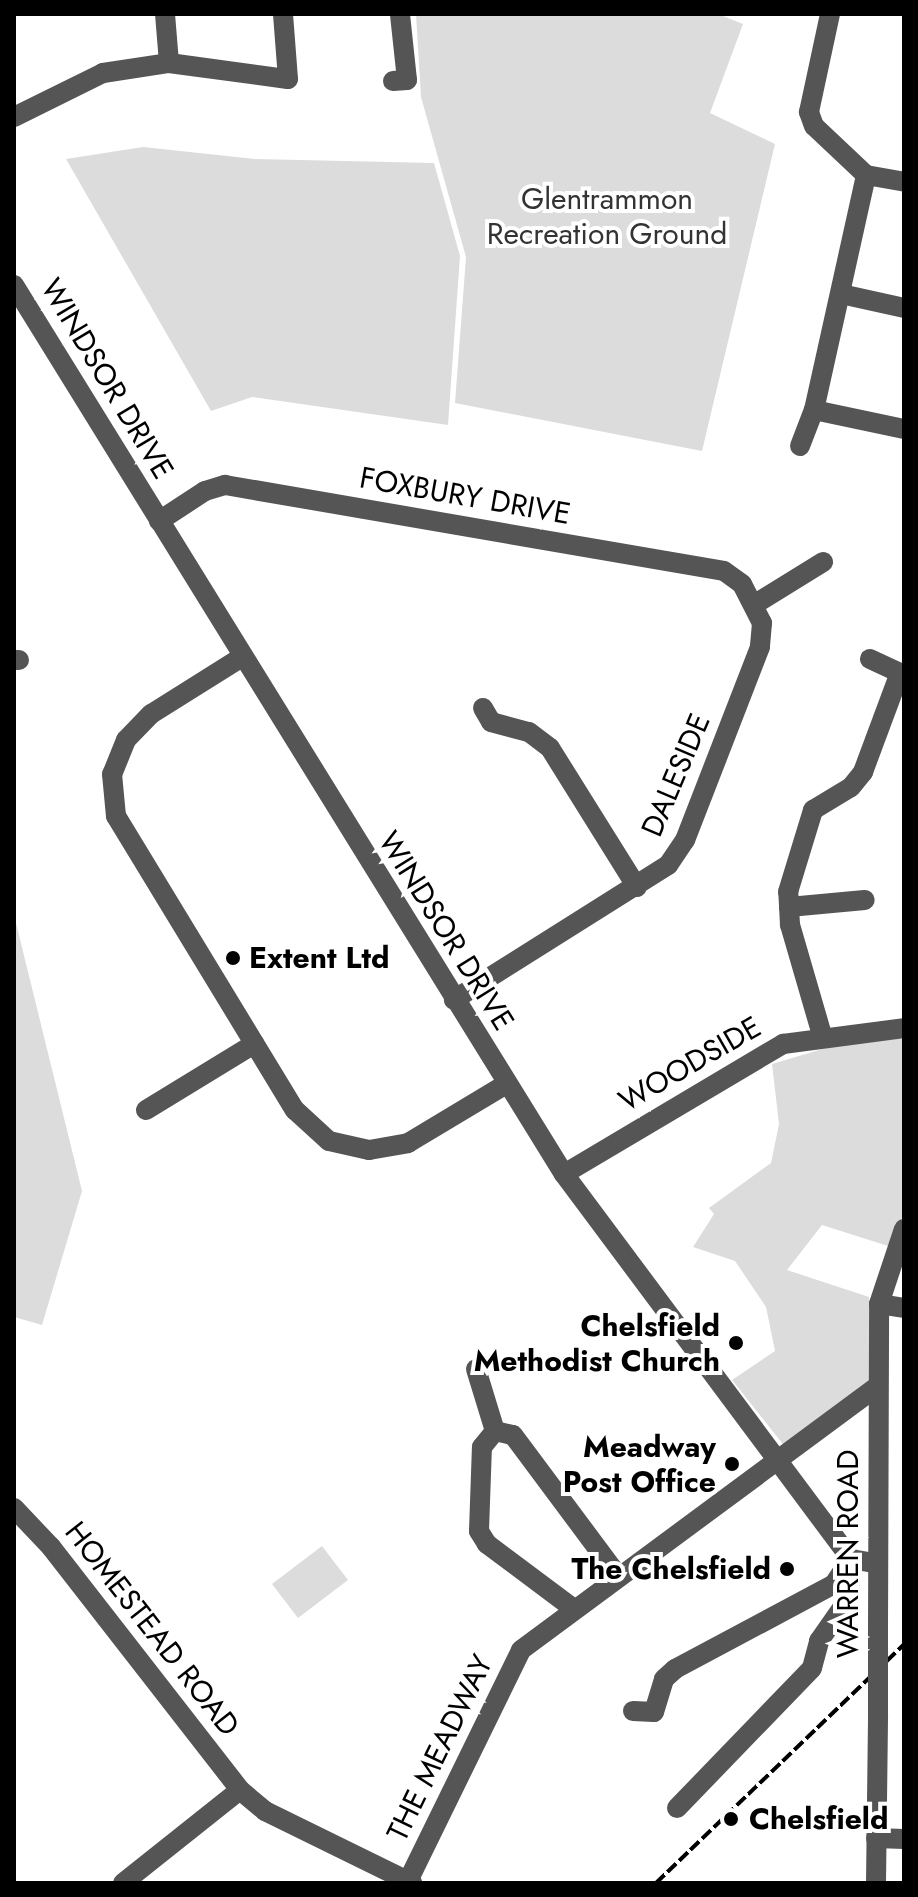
<!DOCTYPE html>
<html>
<head>
<meta charset="utf-8">
<style>
  body { margin:0 }
  #map { position:relative; width:918px; height:1897px; overflow:hidden; background:#fff; font-family:Jost,sans-serif }
  div>[style] { position:absolute }
  .green>* { inset:0; background:#dcdcdc }
  .minor>* { height:20px; margin:-10px; padding:0 10px; transform-origin:10px; border-radius:10px; background:#555 }
  .rail>* { height:4px; margin-top:-2px; transform-origin:0; background:repeating-linear-gradient(90deg,#000 0 12px,transparent 0 16px) }
  .minor-bridge>* { height:20px; margin:-10px; padding:0 10px; transform-origin:10px; border-radius:10px; background:#555 }
  .dots>* { width:22px; height:22px; translate:-50% -50%; box-sizing:border-box; border:4px solid #fff; border-radius:50% }
  span { translate:-50% -50%; white-space:nowrap; text-align:center; line-height:1.15; -webkit-text-stroke:8px #fff; paint-order:stroke }
  .park-label { font-size:30px; color:#333 }
  .street-label { font-size:30px; color:#000 }
  .poi-label { font-size:30px; color:#000; font-weight:700 }
  .left { translate:0 -50%; text-align:left }
  .right { translate:-100% -50%; text-align:right }
  .frame { position:absolute; inset:0; border:16px solid #000; pointer-events:none }
</style>
</head>
<body>
<div id="map">
  <div class="green">
    <div style="clip-path:polygon(416px 14px,718px 14px,743px 24px,710px 113px,775px 144px,702px 451px,455px 403px,466px 257px,421px 97px)"></div>
    <div style="clip-path:polygon(143px 147px,255px 159px,434px 163px,460px 256px,448px 425px,252px 397px,211px 411px,66px 159px)"></div>
    <div style="clip-path:polygon(14px 915px,82px 1191px,42px 1325px,14px 1317px)"></div>
    <div style="clip-path:polygon(904px 1038px,904px 1214px,888px 1246px,822px 1225px,787px 1270px,869px 1297px,870px 1387px,786px 1448px,732px 1380px,775px 1351px,766px 1307px,735px 1261px,693px 1247px,714px 1214px,709px 1208px,771px 1163px,779px 1124px,772px 1064px,829px 1047px)"></div>
    <div style="clip-path:polygon(322px 1546px,348px 1580px,298px 1618px,272px 1584px)"></div>
  </div>
  <div class="minor">
    <div style="left:165px;top:14px;width:49px;rotate:85.3deg"></div>
    <div style="left:393px;top:81px;width:14px;rotate:-4deg"></div>
    <div style="left:407px;top:80px;width:66px;rotate:-96.1deg"></div>
    <div style="left:14px;top:117px;width:99px;rotate:-26.3deg"></div>
    <div style="left:103px;top:73px;width:67px;rotate:-8.6deg"></div>
    <div style="left:169px;top:63px;width:120px;rotate:7.7deg"></div>
    <div style="left:288px;top:79px;width:65px;rotate:-94.4deg"></div>
    <div style="left:866px;top:175px;width:39px;rotate:10deg"></div>
    <div style="left:14px;top:285px;width:1045px;rotate:58.26deg"></div>
    <div style="left:564px;top:1174px;width:480px;rotate:53.3deg"></div>
    <div style="left:851px;top:1559px;width:27px;rotate:10deg"></div>
    <div style="left:841px;top:294px;width:65px;rotate:12.5deg"></div>
    <div style="left:814px;top:410px;width:92px;rotate:11.9deg"></div>
    <div style="left:800px;top:446px;width:39px;rotate:-69deg"></div>
    <div style="left:814px;top:410px;width:241px;rotate:-77.5deg"></div>
    <div style="left:866px;top:175px;width:71px;rotate:-136.7deg"></div>
    <div style="left:814px;top:126px;width:15px;rotate:-110deg"></div>
    <div style="left:809px;top:112px;width:100px;rotate:-77.9deg"></div>
    <div style="left:159px;top:521px;width:55px;rotate:-33.1deg"></div>
    <div style="left:205px;top:491px;width:21px;rotate:-17deg"></div>
    <div style="left:225px;top:485px;width:506px;rotate:9.78deg"></div>
    <div style="left:724px;top:571px;width:22px;rotate:36deg"></div>
    <div style="left:742px;top:584px;width:44px;rotate:62.9deg"></div>
    <div style="left:762px;top:623px;width:24px;rotate:95deg"></div>
    <div style="left:760px;top:647px;width:207px;rotate:111.2deg"></div>
    <div style="left:685px;top:840px;width:30px;rotate:124deg"></div>
    <div style="left:668px;top:865px;width:253px;rotate:147.8deg"></div>
    <div style="left:755px;top:604px;width:80px;rotate:-31.7deg"></div>
    <div style="left:242px;top:657px;width:107px;rotate:147.9deg"></div>
    <div style="left:151px;top:714px;width:36px;rotate:134deg"></div>
    <div style="left:126px;top:740px;width:37px;rotate:112deg"></div>
    <div style="left:112px;top:774px;width:42px;rotate:84.6deg"></div>
    <div style="left:116px;top:816px;width:344px;rotate:58.7deg"></div>
    <div style="left:295px;top:1110px;width:46px;rotate:42.4deg"></div>
    <div style="left:329px;top:1141px;width:41px;rotate:12.7deg"></div>
    <div style="left:369px;top:1150px;width:40px;rotate:-10deg"></div>
    <div style="left:408px;top:1143px;width:114px;rotate:-31deg"></div>
    <div style="left:870px;top:659px;width:38px;rotate:25deg"></div>
    <div style="left:14px;top:660px;width:5px"></div>
    <div style="left:483px;top:708px;width:16px;rotate:60deg"></div>
    <div style="left:491px;top:722px;width:39px;rotate:15deg"></div>
    <div style="left:529px;top:732px;width:26px;rotate:37deg"></div>
    <div style="left:550px;top:748px;width:164px;rotate:58deg"></div>
    <div style="left:789px;top:907px;width:76px;rotate:-5.3deg"></div>
    <div style="left:822px;top:1035px;width:115px;rotate:-106.2deg"></div>
    <div style="left:790px;top:925px;width:33px;rotate:-93deg"></div>
    <div style="left:788px;top:892px;width:86px;rotate:-73deg"></div>
    <div style="left:813px;top:810px;width:44px;rotate:-31.2deg"></div>
    <div style="left:851px;top:787px;width:19px;rotate:-51deg"></div>
    <div style="left:863px;top:772px;width:103px;rotate:-69.6deg"></div>
    <div style="left:146px;top:1110px;width:127px;rotate:-31.4deg"></div>
    <div style="left:564px;top:1174px;width:255px;rotate:-30.7deg"></div>
    <div style="left:783px;top:1044px;width:122px;rotate:-7.5deg"></div>
    <div style="left:879px;top:1304px;width:25px;rotate:9deg"></div>
    <div style="left:476px;top:1369px;width:65px;rotate:73deg"></div>
    <div style="left:14px;top:1508px;width:54px;rotate:46.5deg"></div>
    <div style="left:51px;top:1547px;width:308px;rotate:52.1deg"></div>
    <div style="left:240px;top:1790px;width:33px;rotate:40deg"></div>
    <div style="left:265px;top:1811px;width:164px;rotate:26.1deg"></div>
    <div style="left:574px;top:1609px;width:109px;rotate:-143.2deg"></div>
    <div style="left:487px;top:1544px;width:15px;rotate:-122deg"></div>
    <div style="left:479px;top:1531px;width:84px;rotate:-88deg"></div>
    <div style="left:482px;top:1447px;width:21px;rotate:-51deg"></div>
    <div style="left:495px;top:1431px;width:18px;rotate:13deg"></div>
    <div style="left:513px;top:1435px;width:177px;rotate:53.3deg"></div>
    <div style="left:878px;top:1626px;width:322px;rotate:-89.8deg"></div>
    <div style="left:879px;top:1304px;width:79px;rotate:-71.6deg"></div>
    <div style="left:633px;top:1711px;width:21px;rotate:3deg"></div>
    <div style="left:654px;top:1712px;width:34px;rotate:-73deg"></div>
    <div style="left:664px;top:1679px;width:15px;rotate:-42deg"></div>
    <div style="left:675px;top:1669px;width:180px;rotate:-28.1deg"></div>
    <div style="left:834px;top:1584px;width:30px;rotate:-56deg"></div>
    <div style="left:677px;top:1808px;width:194px;rotate:-46deg"></div>
    <div style="left:812px;top:1668px;width:28px;rotate:-75deg"></div>
    <div style="left:819px;top:1641px;width:52px;rotate:-55.1deg"></div>
    <div style="left:849px;top:1598px;width:39px;rotate:-87deg"></div>
    <div style="left:876px;top:1838px;width:28px;rotate:2deg"></div>
    <div style="left:408px;top:1881px;width:257px;rotate:-63.9deg"></div>
    <div style="left:521px;top:1650px;width:443px;rotate:-36.5deg"></div>
    <div style="left:123px;top:1883px;width:149px;rotate:-38.5deg"></div>
    <div style="left:876px;top:1883px;width:168px;rotate:-89.3deg"></div>
  </div>
  <div class="rail">
    <div style="left:656px;top:1883px;width:344px;rotate:-43.9deg"></div>
  </div>
  <div class="minor-bridge">
    <div style="left:878px;top:1626px;width:89px;rotate:90deg"></div>
  </div>
  <div class="dots">
    <div style="left:233px;top:958px;background:#000"></div>
    <div style="left:736px;top:1343px;background:#000"></div>
    <div style="left:732px;top:1464px;background:#000"></div>
    <div style="left:787px;top:1569px;background:#000"></div>
    <div style="left:731px;top:1819px;background:#000"></div>
  </div>
  <div class="park-label">
    <span style="left:607px;top:216px">Glentrammon<br>Recreation Ground</span>
  </div>
  <div class="street-label">
    <span style="left:107px;top:379px;rotate:59deg">WINDSOR DRIVE</span>
    <span style="left:465px;top:496px;rotate:10deg">FOXBURY DRIVE</span>
    <span style="left:676px;top:775px;rotate:-67deg">DALESIDE</span>
    <span style="left:446px;top:931px;rotate:58deg">WINDSOR DRIVE</span>
    <span style="left:690px;top:1064px;rotate:-30deg">WOODSIDE</span>
    <span style="left:848px;top:1554px;rotate:-90deg">WARREN ROAD</span>
    <span style="left:152px;top:1629px;rotate:52deg">HOMESTEAD ROAD</span>
    <span style="left:440px;top:1748px;rotate:-64deg">THE MEADWAY</span>
  </div>
  <div class="poi-label">
    <span class="left" style="left:249px;top:958px">Extent Ltd</span>
    <span class="right" style="left:720px;top:1343px">Chelsfield<br>Methodist Church</span>
    <span class="right" style="left:716px;top:1464px">Meadway<br>Post Office</span>
    <span class="right" style="left:771px;top:1569px">The Chelsfield</span>
    <span class="left" style="left:749px;top:1819px">Chelsfield</span>
  </div>
  <div class="frame"></div>
</div>
</body>
</html>
